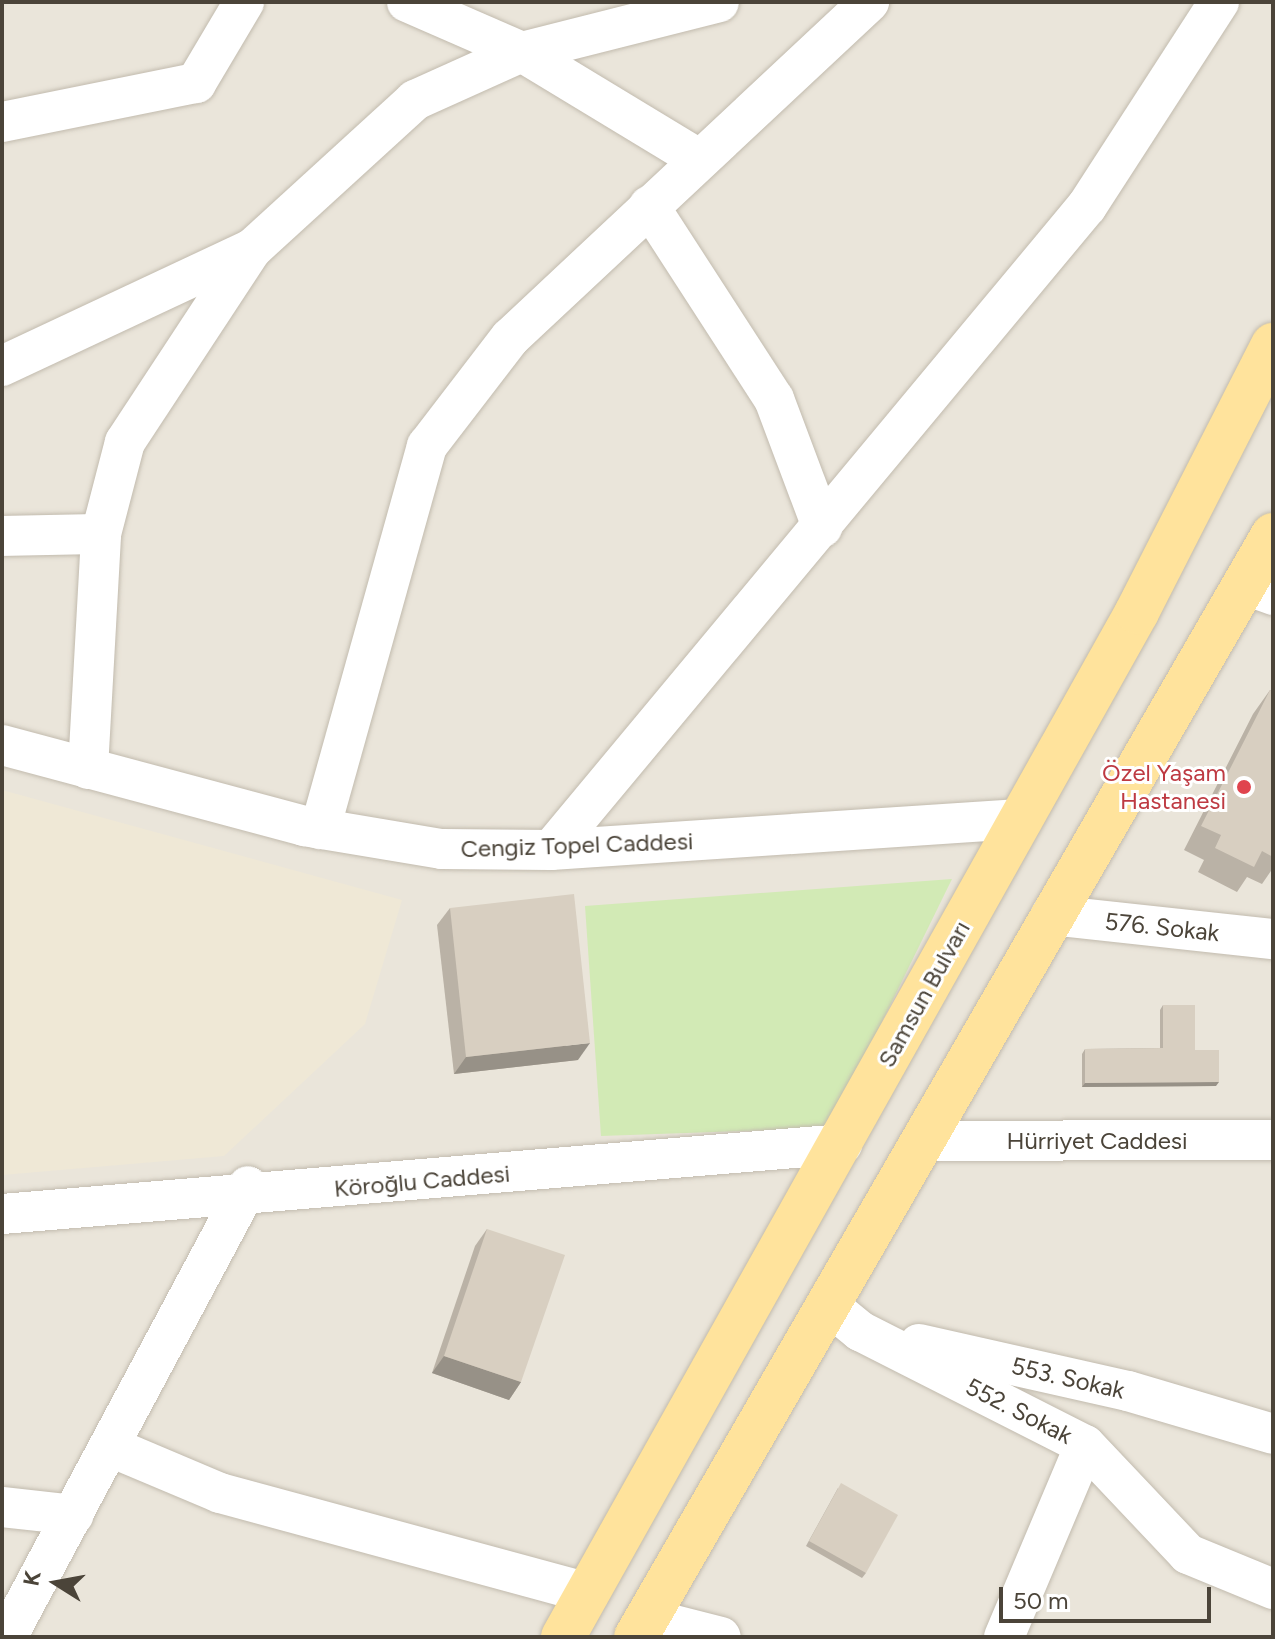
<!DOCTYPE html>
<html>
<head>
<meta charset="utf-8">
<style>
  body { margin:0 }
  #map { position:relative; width:1275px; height:1639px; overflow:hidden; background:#f6f3ec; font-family:Figtree,sans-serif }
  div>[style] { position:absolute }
  .residential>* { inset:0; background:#eae5da }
  .education>* { inset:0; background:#efe8d6 }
  .green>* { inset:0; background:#d2eab5 }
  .roads { filter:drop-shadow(0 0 2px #c2bbae) drop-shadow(0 0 2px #c2bbae) }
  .minor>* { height:40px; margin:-20px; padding:0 20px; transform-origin:20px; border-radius:20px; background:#fff }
  .major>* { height:44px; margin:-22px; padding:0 22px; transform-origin:22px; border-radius:22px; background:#ffe39c }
  .wall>* { inset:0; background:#bab2a6 }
  .shaded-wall>* { inset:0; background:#979187 }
  .building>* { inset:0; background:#d8cfc1 }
  .dots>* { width:22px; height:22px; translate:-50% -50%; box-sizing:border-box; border:4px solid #fff; border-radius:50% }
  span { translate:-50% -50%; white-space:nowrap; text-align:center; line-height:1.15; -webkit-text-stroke:6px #fff; paint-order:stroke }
  .health-label { font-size:24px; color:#be3a42 }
  .right { translate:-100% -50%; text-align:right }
  .street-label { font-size:24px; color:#4b4439 }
  .frame { position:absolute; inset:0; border:4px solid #4b4439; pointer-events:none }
  .north { position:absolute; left:16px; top:1543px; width:80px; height:80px; -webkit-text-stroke:6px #fff; paint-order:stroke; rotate:281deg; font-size:22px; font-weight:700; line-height:32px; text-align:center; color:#4b4439 }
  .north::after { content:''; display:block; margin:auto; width:28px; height:36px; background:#4b4439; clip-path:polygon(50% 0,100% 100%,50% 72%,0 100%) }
  .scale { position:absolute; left:999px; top:1587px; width:212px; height:36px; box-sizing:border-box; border:4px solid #4b4439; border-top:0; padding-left:10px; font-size:24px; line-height:28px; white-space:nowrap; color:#4b4439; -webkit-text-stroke:6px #fff; paint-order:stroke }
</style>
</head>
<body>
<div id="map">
  <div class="residential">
    <div style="clip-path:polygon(2px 2px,1273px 2px,1273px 1637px,2px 1637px)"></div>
  </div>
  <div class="education">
    <div style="clip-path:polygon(2px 790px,402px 900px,365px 1024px,224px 1156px,2px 1175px)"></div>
  </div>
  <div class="green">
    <div style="clip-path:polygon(952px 879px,830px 1128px,601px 1136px,585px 906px)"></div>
  </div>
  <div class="roads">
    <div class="minor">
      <div style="left:407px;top:2px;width:125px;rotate:23.5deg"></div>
      <div style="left:522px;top:52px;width:207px;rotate:31.2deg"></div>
      <div style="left:2px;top:122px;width:198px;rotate:-11.4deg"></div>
      <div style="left:196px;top:83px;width:94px;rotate:-59.3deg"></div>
      <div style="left:649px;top:206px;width:230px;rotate:57.1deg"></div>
      <div style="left:774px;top:399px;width:137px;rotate:69.4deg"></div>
      <div style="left:2px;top:366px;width:276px;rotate:-25.1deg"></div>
      <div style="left:252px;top:249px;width:221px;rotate:-42.4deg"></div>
      <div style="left:415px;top:100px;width:117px;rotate:-24.2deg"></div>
      <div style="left:522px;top:52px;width:203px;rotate:-14.2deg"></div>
      <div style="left:2px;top:536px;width:99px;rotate:-1.2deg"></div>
      <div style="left:1243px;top:584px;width:32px;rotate:20deg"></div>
      <div style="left:2px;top:745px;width:313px;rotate:15deg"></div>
      <div style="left:304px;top:826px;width:140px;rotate:9.5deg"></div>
      <div style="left:442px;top:849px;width:109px;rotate:0.5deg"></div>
      <div style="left:551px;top:850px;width:470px;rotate:-3.8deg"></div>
      <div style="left:88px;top:769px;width:235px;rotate:-86.8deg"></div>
      <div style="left:101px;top:534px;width:95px;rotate:-75.4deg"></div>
      <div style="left:125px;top:442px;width:231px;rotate:-56.7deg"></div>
      <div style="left:320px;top:829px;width:398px;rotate:-74.4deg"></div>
      <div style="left:427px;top:446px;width:136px;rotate:-52.5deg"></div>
      <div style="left:510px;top:338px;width:492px;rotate:-43.1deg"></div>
      <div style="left:551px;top:850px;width:838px;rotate:-50.23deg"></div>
      <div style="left:1087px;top:206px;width:243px;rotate:-57.1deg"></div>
      <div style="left:1051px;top:915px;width:223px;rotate:6.2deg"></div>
      <div style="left:922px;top:1141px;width:351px;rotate:-0.2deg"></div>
      <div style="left:2px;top:1214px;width:843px;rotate:-4.76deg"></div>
      <div style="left:827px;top:1304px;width:43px;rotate:39.3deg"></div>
      <div style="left:860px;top:1331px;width:252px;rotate:26.9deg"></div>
      <div style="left:1085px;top:1445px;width:150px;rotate:46.6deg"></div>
      <div style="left:1188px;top:1554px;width:92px;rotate:22.4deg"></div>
      <div style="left:919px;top:1344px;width:214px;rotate:12.7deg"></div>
      <div style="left:1128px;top:1391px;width:151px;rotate:16.5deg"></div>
      <div style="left:111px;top:1447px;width:118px;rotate:22.9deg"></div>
      <div style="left:220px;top:1493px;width:382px;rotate:15.2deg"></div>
      <div style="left:2px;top:1507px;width:72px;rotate:6.3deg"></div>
      <div style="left:7px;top:1637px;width:511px;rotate:-61.88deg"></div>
      <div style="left:646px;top:1637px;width:19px;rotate:-90deg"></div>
      <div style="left:646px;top:1618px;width:77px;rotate:14.2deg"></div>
      <div style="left:1004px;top:1637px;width:208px;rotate:-67.1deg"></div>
    </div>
    <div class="major">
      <div style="left:563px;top:1637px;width:1175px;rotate:-60.75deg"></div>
      <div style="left:1137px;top:612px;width:300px;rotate:-63deg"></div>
      <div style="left:636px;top:1637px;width:1273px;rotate:-59.97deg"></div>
    </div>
  </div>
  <div class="wall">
    <div style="clip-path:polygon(1270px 690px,1273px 691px,1273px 868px,1262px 884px,1247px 877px,1237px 892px,1198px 872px,1204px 860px,1184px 850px,1253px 714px)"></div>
    <div style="clip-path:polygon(450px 908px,578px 1060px,454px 1074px,437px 925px)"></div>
    <div style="clip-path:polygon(1163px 1005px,1195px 1050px,1216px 1086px,1082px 1087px,1082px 1054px,1085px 1049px,1160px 1048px,1160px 1010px)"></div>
    <div style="clip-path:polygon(487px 1229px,521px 1382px,509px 1400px,432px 1373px,475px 1246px)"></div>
    <div style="clip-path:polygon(838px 1488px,866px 1573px,862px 1578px,806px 1546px)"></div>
  </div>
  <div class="shaded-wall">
    <div style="clip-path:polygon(590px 1043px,578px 1060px,454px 1074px,466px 1057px)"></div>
    <div style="clip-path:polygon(1219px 1082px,1216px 1086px,1082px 1087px,1085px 1083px)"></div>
    <div style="clip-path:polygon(444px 1356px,521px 1382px,509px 1400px,432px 1373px)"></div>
  </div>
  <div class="building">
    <div style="clip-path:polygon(1270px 690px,1273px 691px,1273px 857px,1262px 851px,1254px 867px,1215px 848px,1221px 835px,1201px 826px)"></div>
    <div style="clip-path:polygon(574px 894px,590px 1043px,466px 1057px,450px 908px)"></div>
    <div style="clip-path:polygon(1163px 1005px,1195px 1005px,1195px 1050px,1219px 1050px,1219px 1082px,1085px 1083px,1085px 1049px,1163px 1048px)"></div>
    <div style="clip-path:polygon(487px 1229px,565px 1255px,521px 1382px,444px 1356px)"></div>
    <div style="clip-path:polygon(841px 1483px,898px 1515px,866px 1573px,809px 1541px)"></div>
  </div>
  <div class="dots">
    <div style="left:1244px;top:787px;background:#e0444e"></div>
  </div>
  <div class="health-label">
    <span class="right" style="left:1226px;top:787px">Özel Yaşam<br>Hastanesi</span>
  </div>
  <div class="street-label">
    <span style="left:577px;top:845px;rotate:-2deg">Cengiz Topel Caddesi</span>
    <span style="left:1162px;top:927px;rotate:6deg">576. Sokak</span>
    <span style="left:924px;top:994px;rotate:-61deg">Samsun Bulvarı</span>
    <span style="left:1097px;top:1141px">Hürriyet Caddesi</span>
    <span style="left:422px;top:1181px;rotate:-5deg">Köroğlu Caddesi</span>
    <span style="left:1068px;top:1378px;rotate:13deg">553. Sokak</span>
    <span style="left:1019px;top:1411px;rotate:27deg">552. Sokak</span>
  </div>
  <div class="frame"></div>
  <div class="north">K</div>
  <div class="scale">50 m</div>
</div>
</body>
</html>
